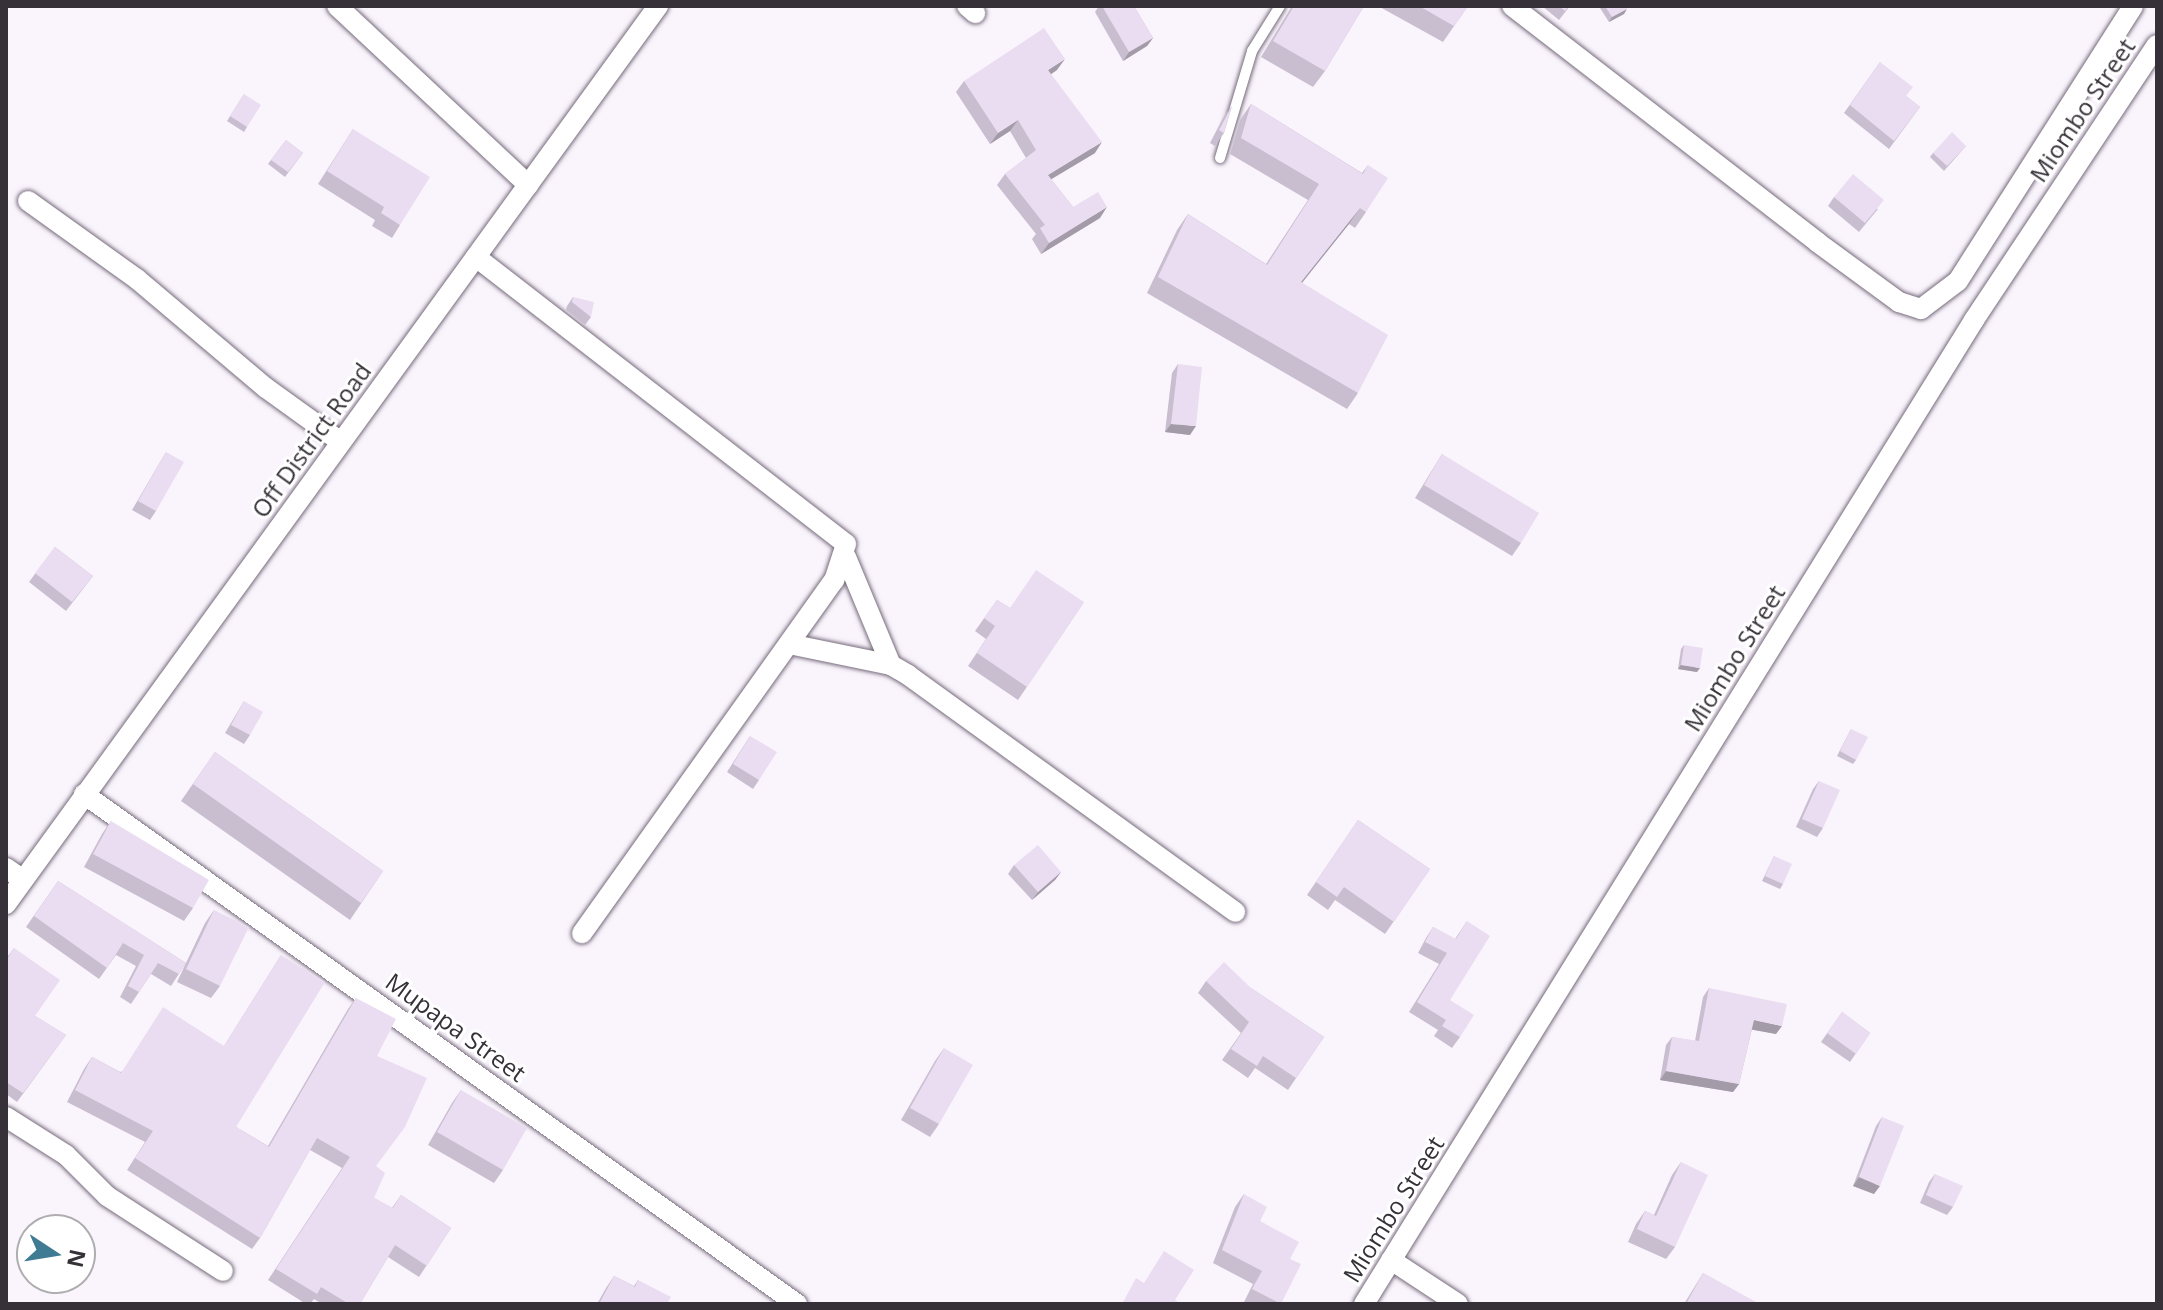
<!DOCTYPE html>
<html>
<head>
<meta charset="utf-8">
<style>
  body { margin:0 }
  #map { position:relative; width:2163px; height:1310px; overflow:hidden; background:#faf5fd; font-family:"Open Sans",sans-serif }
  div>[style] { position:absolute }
  .roads { filter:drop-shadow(0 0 2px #766a7b) drop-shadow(0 0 2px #766a7b) }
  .lane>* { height:10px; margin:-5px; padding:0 5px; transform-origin:5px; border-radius:5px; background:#fff }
  .street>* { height:20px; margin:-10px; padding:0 10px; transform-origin:10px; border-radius:10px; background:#fff }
  .wall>* { inset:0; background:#c9becf }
  .shaded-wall>* { inset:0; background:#a49ba9 }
  .building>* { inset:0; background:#eaddf1 }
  span { translate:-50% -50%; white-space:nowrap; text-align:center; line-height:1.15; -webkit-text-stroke:6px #fff; paint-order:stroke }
  .street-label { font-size:24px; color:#363138 }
  .frame { position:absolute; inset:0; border:8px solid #363138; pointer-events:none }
  .north { position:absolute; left:16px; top:1214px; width:80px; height:80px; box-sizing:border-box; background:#fff; border:2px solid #afadaf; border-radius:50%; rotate:102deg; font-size:22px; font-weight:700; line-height:32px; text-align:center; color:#363138 }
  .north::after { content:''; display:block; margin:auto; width:28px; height:36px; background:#3f7b92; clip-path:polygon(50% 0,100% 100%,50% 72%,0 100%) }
</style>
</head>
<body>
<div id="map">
  <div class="roads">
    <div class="lane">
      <div style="left:1220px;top:158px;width:112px;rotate:-73.3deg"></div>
      <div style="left:1252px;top:51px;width:53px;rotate:-58.1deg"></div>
    </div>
    <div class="street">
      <div style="left:337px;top:6px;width:262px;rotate:43.1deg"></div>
      <div style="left:967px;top:6px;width:11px;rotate:41deg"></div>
      <div style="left:1512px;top:6px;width:386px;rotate:37.7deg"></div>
      <div style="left:1817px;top:242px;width:102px;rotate:36.2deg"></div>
      <div style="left:1899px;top:302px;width:23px;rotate:18deg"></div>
      <div style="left:1921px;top:309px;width:46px;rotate:-37.1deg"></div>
      <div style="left:1958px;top:281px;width:326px;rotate:-57.5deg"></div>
      <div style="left:28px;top:201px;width:134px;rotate:35.6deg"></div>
      <div style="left:137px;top:279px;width:169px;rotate:40.2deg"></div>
      <div style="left:266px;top:388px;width:92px;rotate:35.8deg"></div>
      <div style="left:476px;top:257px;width:468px;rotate:37.8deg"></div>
      <div style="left:846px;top:544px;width:38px;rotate:108deg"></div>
      <div style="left:834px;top:580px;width:434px;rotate:125.5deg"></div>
      <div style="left:846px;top:557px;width:117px;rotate:67.4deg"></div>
      <div style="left:789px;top:644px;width:104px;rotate:11.6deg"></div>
      <div style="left:891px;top:665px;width:20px;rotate:30deg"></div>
      <div style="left:908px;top:675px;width:404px;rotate:35.9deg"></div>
      <div style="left:84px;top:794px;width:877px;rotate:35.58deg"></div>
      <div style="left:6px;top:868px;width:21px;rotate:35deg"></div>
      <div style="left:6px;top:904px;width:1110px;rotate:-54.02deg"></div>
      <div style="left:6px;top:1117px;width:71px;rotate:32.3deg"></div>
      <div style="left:66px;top:1155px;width:58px;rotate:45deg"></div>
      <div style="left:107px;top:1196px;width:138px;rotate:32.9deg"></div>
      <div style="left:1391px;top:1260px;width:80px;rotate:33.3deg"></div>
      <div style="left:1364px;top:1304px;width:1158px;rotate:-58.2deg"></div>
      <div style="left:1974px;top:320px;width:330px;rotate:-56.4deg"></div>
    </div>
  </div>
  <div class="wall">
    <div style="clip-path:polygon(1099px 6px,1134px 6px,1153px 38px,1147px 46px,1123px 61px,1095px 12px)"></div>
    <div style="clip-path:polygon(1292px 6px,1364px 6px,1325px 71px,1313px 87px,1261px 57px)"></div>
    <div style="clip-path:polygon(1378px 6px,1468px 6px,1443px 42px)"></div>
    <div style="clip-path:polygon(1542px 6px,1570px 6px,1559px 20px)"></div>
    <div style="clip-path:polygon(1601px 6px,1626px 6px,1624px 14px,1609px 22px,1600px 8px)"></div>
    <div style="clip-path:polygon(1880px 62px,1906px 96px,1920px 107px,1889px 149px,1844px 113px)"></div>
    <div style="clip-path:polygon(1057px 70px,1051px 74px,1095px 153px,1051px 179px,1073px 207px,1100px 218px,1041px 254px,1032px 239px,1036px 234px,997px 185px,1005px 174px,1026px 158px,1010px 131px,990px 144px,956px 92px,964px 81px)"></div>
    <div style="clip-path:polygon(244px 94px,247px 127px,244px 132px,227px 121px)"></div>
    <div style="clip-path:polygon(1251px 104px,1362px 173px,1368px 165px,1366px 212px,1355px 228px,1349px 224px,1302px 282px,1358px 393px,1347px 409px,1147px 293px,1177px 230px,1188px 214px,1266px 264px,1308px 200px,1230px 154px,1240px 120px)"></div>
    <div style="clip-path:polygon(1232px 106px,1224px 133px,1215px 146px,1210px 143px,1223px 118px)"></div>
    <div style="clip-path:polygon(353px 129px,400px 225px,392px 238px,372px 226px,375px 220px,318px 184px)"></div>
    <div style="clip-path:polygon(286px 140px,303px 153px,285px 177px,268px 164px)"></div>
    <div style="clip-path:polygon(1966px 146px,1944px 171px,1930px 157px,1933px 153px)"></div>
    <div style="clip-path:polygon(1834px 197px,1878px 209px,1859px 232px,1828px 206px)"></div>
    <div style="clip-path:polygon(573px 297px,591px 317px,585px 325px,566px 310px,567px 306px)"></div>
    <div style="clip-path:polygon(1178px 364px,1190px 435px,1165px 432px,1172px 373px)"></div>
    <div style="clip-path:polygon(166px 452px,156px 511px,150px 520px,132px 510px)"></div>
    <div style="clip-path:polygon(1442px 454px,1521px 543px,1512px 556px,1415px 498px)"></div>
    <div style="clip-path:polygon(55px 547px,93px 576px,66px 611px,29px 582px)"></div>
    <div style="clip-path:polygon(997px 600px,1010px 608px,1084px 602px,1018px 700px,968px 666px,986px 639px,975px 631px)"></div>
    <div style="clip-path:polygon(1684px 645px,1697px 672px,1678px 669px,1681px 649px)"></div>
    <div style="clip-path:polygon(244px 701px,250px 735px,244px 744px,225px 733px)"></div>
    <div style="clip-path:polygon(1851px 729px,1856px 760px,1853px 764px,1837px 756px)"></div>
    <div style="clip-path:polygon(750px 736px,759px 780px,753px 789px,727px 772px)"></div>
    <div style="clip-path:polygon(215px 752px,383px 871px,350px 920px,181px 801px)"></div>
    <div style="clip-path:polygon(1819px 781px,1823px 828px,1817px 837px,1796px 827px,1813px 789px)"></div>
    <div style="clip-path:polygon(1358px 820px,1430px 869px,1385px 934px,1335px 900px,1328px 910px,1307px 895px)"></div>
    <div style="clip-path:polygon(111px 821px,193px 908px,184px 921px,84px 867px,102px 834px)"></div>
    <div style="clip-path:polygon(1774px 856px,1783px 884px,1780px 889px,1762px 881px)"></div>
    <div style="clip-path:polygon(1014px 865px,1061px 872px,1055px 880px,1032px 900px,1008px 874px)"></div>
    <div style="clip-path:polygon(58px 881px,186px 963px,205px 923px,214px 910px,220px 986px,211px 998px,177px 982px,186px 963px,171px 986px,151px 974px,131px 1004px,120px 997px,136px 966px,116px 955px,99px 979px,26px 927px)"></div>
    <div style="clip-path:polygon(1467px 921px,1450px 1000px,1460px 1037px,1452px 1048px,1434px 1036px,1438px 1030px,1409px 1012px,1439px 964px,1418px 953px,1426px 938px,1433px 927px,1455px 939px)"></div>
    <div style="clip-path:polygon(14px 948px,35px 1016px,66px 1035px,17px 1102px,6px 1094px,6px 959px)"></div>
    <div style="clip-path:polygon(281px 955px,236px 1127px,268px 1146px,348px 1009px,356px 998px,377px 1056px,376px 1167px,374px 1198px,392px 1208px,401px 1195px,451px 1228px,419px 1277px,388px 1257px,360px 1304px,322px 1304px,314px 1299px,310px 1304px,306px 1304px,268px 1280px,342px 1168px,310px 1150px,260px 1238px,252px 1249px,127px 1170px,145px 1142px,67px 1102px,84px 1069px,92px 1057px,120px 1072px,224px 1046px)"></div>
    <div style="clip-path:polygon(1206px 981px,1251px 988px,1324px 1037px,1288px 1090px,1255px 1068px,1248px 1078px,1222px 1060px,1241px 1033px,1198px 993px)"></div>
    <div style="clip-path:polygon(1709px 988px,1776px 1034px,1752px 1029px,1739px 1084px,1733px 1092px,1660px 1080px,1666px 1045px,1672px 1037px,1695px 1041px,1703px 997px)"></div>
    <div style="clip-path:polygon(1842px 1012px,1870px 1033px,1850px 1062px,1821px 1042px)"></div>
    <div style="clip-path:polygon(944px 1048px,939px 1124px,930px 1137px,901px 1120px,935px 1061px)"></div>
    <div style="clip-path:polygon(461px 1090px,503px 1170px,494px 1183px,428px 1145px,452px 1103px)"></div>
    <div style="clip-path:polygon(1882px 1117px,1874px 1194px,1853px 1186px,1876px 1126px)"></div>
    <div style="clip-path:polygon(1681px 1162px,1675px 1247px,1666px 1259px,1628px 1242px,1636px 1224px,1645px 1211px,1654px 1215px,1672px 1175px)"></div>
    <div style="clip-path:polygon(1935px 1174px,1953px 1207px,1947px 1215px,1920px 1203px,1929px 1182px)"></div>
    <div style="clip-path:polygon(1244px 1194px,1260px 1221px,1290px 1259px,1280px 1304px,1248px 1304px,1244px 1302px,1253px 1284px,1213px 1263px,1235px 1207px)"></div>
    <div style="clip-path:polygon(1703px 1273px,1758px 1304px,1684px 1304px)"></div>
    <div style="clip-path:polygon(614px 1276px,634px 1286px,638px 1280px,667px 1304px,597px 1304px,606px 1288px)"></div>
  </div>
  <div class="shaded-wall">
    <div style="clip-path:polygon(1627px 9px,1624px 14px,1609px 22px,1612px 17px)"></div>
    <div style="clip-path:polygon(1153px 38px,1147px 46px,1123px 61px,1129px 52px)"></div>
    <div style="clip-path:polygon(1065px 59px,1057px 70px,1041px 81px,1048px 70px)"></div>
    <div style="clip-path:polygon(1018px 120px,1010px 131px,990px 144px,998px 133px)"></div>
    <div style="clip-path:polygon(1102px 142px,1095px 153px,1040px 186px,1048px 175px)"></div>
    <div style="clip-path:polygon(1107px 207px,1100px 218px,1041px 254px,1049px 243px)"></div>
    <div style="clip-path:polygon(1360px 208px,1349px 224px,1290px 298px,1301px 282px)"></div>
    <div style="clip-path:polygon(1171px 424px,1196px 426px,1190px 435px,1165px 432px)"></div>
    <div style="clip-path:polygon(1681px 665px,1700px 668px,1697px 672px,1678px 669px)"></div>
    <div style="clip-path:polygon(1061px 872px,1055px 880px,1032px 900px,1038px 892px)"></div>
    <div style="clip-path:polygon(1754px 1020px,1782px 1026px,1776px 1034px,1748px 1029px)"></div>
    <div style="clip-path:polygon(1666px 1071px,1739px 1084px,1733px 1092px,1660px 1080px)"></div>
    <div style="clip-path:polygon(1859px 1177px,1880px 1186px,1874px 1194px,1853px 1186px)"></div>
  </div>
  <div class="building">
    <div style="clip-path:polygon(1102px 6px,1134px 6px,1153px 38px,1129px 52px)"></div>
    <div style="clip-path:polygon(1294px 6px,1364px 6px,1325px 71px,1273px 41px)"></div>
    <div style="clip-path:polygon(1419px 6px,1468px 6px,1454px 26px)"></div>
    <div style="clip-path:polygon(1559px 6px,1569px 6px,1565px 11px)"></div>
    <div style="clip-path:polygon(1605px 6px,1626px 6px,1627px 9px,1612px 17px)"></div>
    <div style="clip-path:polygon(1044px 28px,1065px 59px,1048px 70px,1102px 142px,1048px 175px,1073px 207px,1098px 192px,1107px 207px,1049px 243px,1040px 228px,1045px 225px,1005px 174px,1036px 150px,1018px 120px,998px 133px,964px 81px)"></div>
    <div style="clip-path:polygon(1880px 62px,1913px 87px,1906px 96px,1920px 107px,1894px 141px,1850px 105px)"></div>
    <div style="clip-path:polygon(244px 94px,261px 105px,247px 127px,230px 116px)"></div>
    <div style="clip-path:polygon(1251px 104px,1363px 174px,1368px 165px,1388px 178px,1366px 212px,1360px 208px,1301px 282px,1388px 335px,1358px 393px,1158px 277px,1188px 214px,1267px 265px,1319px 184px,1241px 138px)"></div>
    <div style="clip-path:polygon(1232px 106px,1224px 133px,1219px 130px)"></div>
    <div style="clip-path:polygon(353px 129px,430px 177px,400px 225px,381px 213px,384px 207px,327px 171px)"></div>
    <div style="clip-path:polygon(1952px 132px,1966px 146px,1947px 166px,1933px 153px)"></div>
    <div style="clip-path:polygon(286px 140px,303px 153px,288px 172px,271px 160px)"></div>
    <div style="clip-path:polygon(1853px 174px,1884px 200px,1865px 223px,1834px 197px)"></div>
    <div style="clip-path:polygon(573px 297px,594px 302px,591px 317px,572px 302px)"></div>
    <div style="clip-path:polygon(1178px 364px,1202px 367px,1196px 426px,1171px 424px)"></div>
    <div style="clip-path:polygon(166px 452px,184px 462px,156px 511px,138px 501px)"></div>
    <div style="clip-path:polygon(1442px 454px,1539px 513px,1521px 543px,1424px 485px)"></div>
    <div style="clip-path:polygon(55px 547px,93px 576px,72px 602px,35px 573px)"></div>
    <div style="clip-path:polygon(1036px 570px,1084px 602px,1027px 687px,977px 653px,995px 626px,984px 618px,997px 600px,1010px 608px)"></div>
    <div style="clip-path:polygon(1684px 645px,1703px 648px,1700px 668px,1681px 665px)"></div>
    <div style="clip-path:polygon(244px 701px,263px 712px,250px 735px,231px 725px)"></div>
    <div style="clip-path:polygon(1851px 729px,1868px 737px,1856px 760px,1840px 751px)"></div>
    <div style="clip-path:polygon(750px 736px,777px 752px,759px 780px,733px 764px)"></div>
    <div style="clip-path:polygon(215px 752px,383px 871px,361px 903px,193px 784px)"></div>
    <div style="clip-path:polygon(1819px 781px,1840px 790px,1823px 828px,1802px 819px)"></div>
    <div style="clip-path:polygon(1358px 820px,1430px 869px,1394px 922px,1344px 887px,1337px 897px,1316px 882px)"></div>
    <div style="clip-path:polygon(111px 821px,209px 880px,193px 908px,93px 854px)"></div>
    <div style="clip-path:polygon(1038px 845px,1061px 872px,1038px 892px,1014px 865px)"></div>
    <div style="clip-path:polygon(1774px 856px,1792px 864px,1783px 884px,1765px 876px)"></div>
    <div style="clip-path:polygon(58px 881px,186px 963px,179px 974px,158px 963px,139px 992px,128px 986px,144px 955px,123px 943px,107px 968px,34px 916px)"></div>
    <div style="clip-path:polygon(214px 910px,249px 927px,220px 986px,186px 969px)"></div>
    <div style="clip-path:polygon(1467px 921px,1490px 936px,1450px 1000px,1474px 1015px,1460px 1037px,1442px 1026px,1446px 1020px,1417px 1002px,1447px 953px,1425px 942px,1433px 927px,1456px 939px)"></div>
    <div style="clip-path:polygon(14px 948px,60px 980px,35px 1016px,66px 1035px,23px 1093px,6px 1082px,6px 961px)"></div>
    <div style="clip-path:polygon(281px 955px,325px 982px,236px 1127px,269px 1147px,356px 998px,396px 1019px,377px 1056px,427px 1078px,405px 1127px,376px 1166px,385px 1173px,374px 1198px,393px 1208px,401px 1195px,451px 1228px,427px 1266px,395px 1245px,360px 1304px,349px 1304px,321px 1287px,317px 1294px,276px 1269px,350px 1157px,317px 1138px,260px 1238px,135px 1158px,153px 1131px,75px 1090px,92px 1057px,121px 1073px,163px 1007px,224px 1046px)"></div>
    <div style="clip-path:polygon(1224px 962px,1251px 988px,1324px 1037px,1296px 1078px,1263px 1056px,1257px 1066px,1231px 1049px,1249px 1022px,1206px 981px)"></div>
    <div style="clip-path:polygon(1709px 988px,1787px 1004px,1782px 1026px,1754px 1020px,1739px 1084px,1666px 1071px,1672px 1037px,1699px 1041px)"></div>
    <div style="clip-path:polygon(1842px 1012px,1870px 1033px,1856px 1054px,1827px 1033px)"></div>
    <div style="clip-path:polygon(944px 1048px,973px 1065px,939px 1124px,910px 1108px)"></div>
    <div style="clip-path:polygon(461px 1090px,527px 1128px,503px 1170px,437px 1132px)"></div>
    <div style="clip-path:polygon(1882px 1117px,1904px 1126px,1880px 1186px,1859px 1177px)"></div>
    <div style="clip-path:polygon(1681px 1162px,1708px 1175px,1675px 1247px,1637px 1229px,1645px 1211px,1656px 1216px)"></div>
    <div style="clip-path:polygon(1935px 1174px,1963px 1186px,1953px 1207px,1926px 1195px)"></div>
    <div style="clip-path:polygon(1244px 1194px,1267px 1207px,1260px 1221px,1299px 1242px,1290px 1259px,1301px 1264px,1281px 1304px,1252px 1289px,1262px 1271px,1222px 1250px)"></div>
    <div style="clip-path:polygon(1164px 1251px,1194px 1270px,1175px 1300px,1182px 1304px,1122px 1304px,1136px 1278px,1144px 1283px)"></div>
    <div style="clip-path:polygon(1703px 1273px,1758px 1303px,1758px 1304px,1686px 1304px)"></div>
    <div style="clip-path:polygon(614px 1276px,635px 1287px,638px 1280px,671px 1297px,667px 1304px,599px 1304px)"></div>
  </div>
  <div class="street-label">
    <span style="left:2082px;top:110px;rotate:-56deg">Miombo Street</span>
    <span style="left:311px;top:440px;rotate:-54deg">Off District Road</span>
    <span style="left:1734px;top:658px;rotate:-58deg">Miombo Street</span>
    <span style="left:456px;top:1027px;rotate:36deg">Mupapa Street</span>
    <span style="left:1393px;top:1209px;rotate:-58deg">Miombo Street</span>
  </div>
  <div class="frame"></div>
  <div class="north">N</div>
</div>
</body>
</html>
